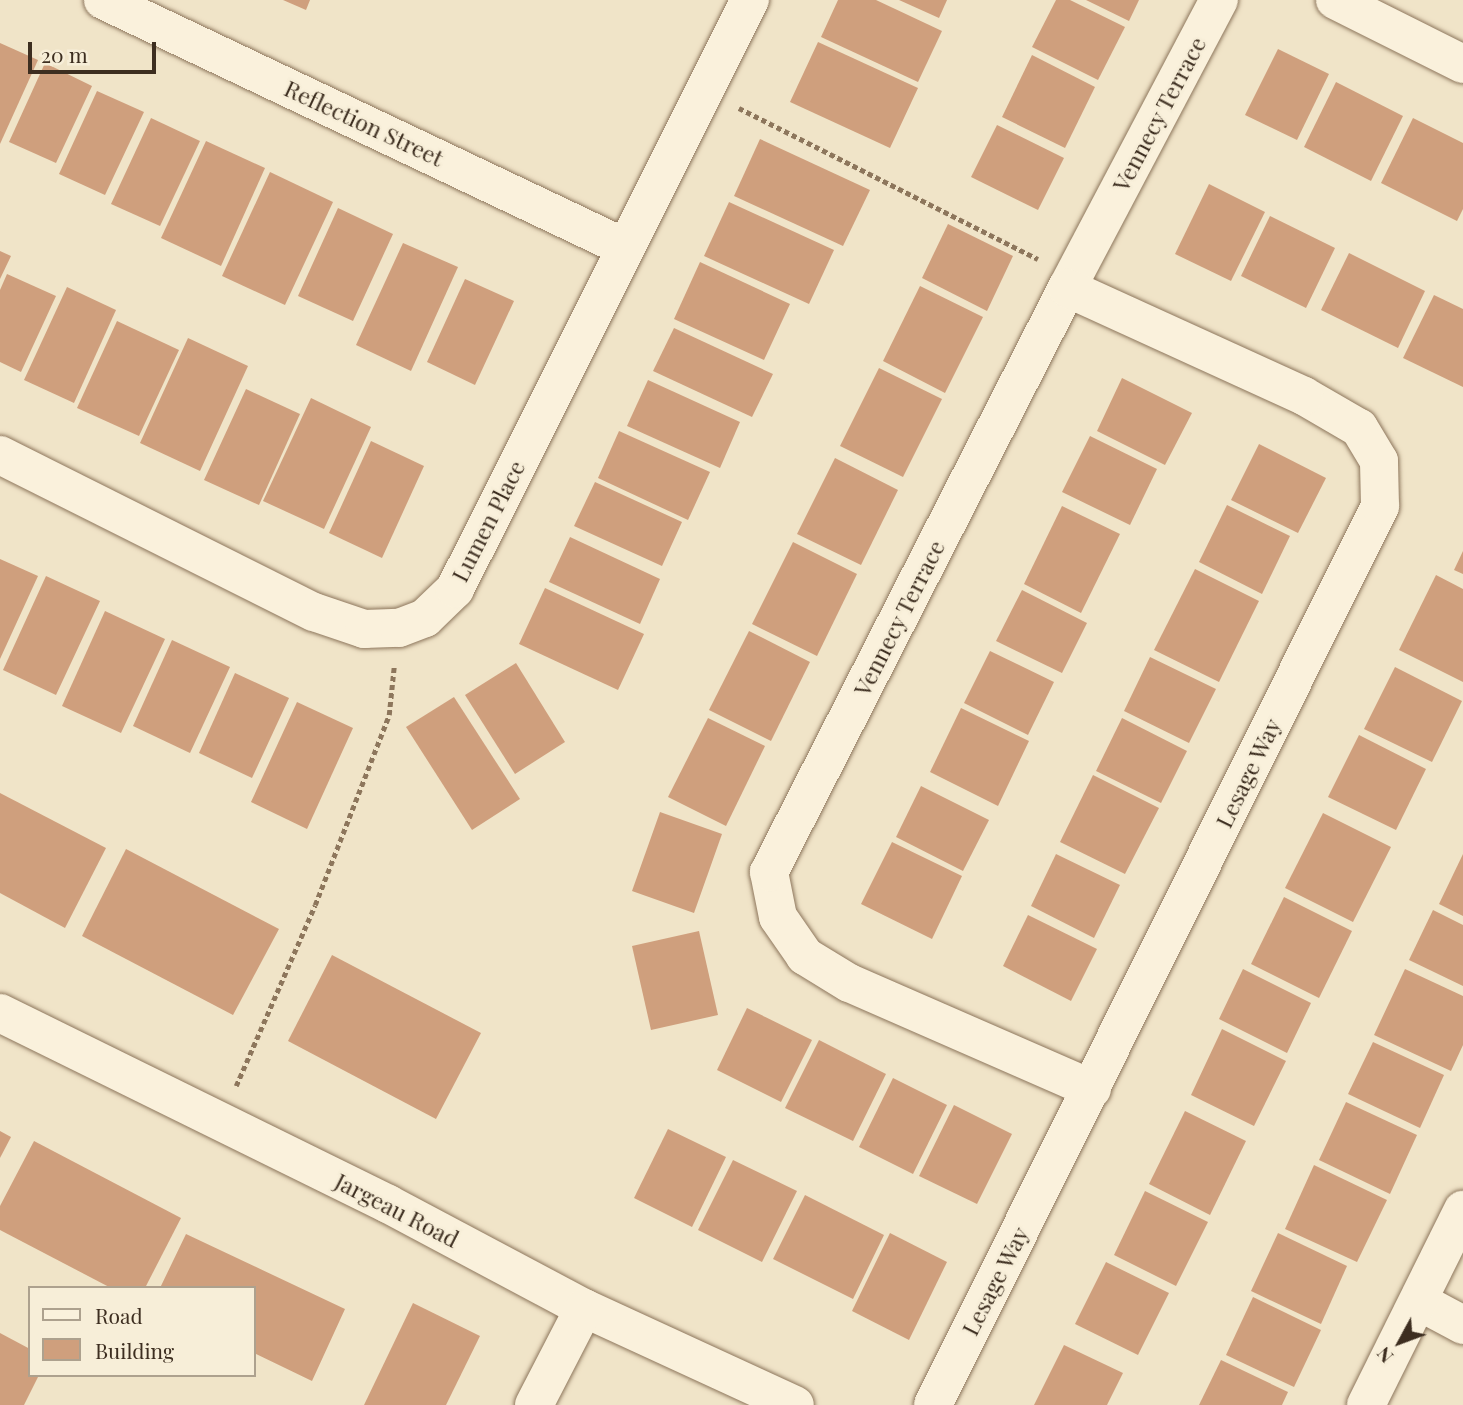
<!DOCTYPE html>
<html>
<head>
<meta charset="utf-8">
<style>
  body { margin:0 }
  #map { position:relative; width:1463px; height:1405px; overflow:hidden; background:#f0e4c8; font-family:"Playfair Display",serif }
  div>[style] { position:absolute }
  .building>* { inset:0; background:#cf9f7d }
  .path>* { height:4.5px; margin-top:-2.25px; transform-origin:0; background:repeating-linear-gradient(90deg,#8d765c 0 5px,transparent 0 8.5px) }
  .roads { filter:drop-shadow(0 0 2px #8d765c) drop-shadow(0 0 2px #8d765c) }
  .minor>* { height:38px; margin:-19px; padding:0 19px; transform-origin:19px; border-radius:19px; background:#faf1dc }
  span { translate:-50% -50%; white-space:nowrap; text-align:center; line-height:1.15; -webkit-text-stroke:5px #f7eed8; paint-order:stroke }
  .street-label { font-size:23px; color:#3d2e20 }
  .legend { position:absolute; left:28px; top:1286px; width:228px; height:91px; box-sizing:border-box; background:#f7eed8; border:2px solid #ada18e; margin:0; padding:9px 12px; list-style:none; font-size:21px; color:#3d2e20 }
  .legend li { display:flex; align-items:center; gap:14px; height:35px }
  .legend b { width:35px; border:2px solid #ada18e }
  .north { position:absolute; left:1365px; top:1307px; width:70px; height:70px; -webkit-text-stroke:5px #f7eed8; paint-order:stroke; rotate:229deg; font-size:19px; font-weight:700; line-height:28px; text-align:center; color:#3d2e20 }
  .north::after { content:''; display:block; margin:auto; width:24px; height:32px; background:#3d2e20; clip-path:polygon(50% 0,100% 100%,50% 72%,0 100%) }
  .scale { position:absolute; left:28px; top:42px; width:128px; height:32px; box-sizing:border-box; border:4px solid #3d2e20; border-top:0; padding-left:9px; font-size:21px; line-height:24px; white-space:nowrap; color:#3d2e20; -webkit-text-stroke:5px #f7eed8; paint-order:stroke }
</style>
</head>
<body>
<div id="map">
  <div class="building">
    <div style="clip-path:polygon(283px 0,310px 0,306px 10px)"></div>
    <div style="clip-path:polygon(838px 0,876px 0,942px 31px,918px 82px,821px 37px)"></div>
    <div style="clip-path:polygon(899px 0,947px 0,939px 18px)"></div>
    <div style="clip-path:polygon(1056px 0,1070px 0,1125px 27px,1098px 80px,1032px 47px)"></div>
    <div style="clip-path:polygon(1086px 0,1139px 0,1129px 21px)"></div>
    <div style="clip-path:polygon(818px 42px,918px 88px,890px 148px,790px 102px)"></div>
    <div style="clip-path:polygon(0 43px,38px 60px,0 144px)"></div>
    <div style="clip-path:polygon(1278px 49px,1329px 74px,1297px 140px,1245px 115px)"></div>
    <div style="clip-path:polygon(1032px 55px,1095px 87px,1065px 148px,1002px 117px)"></div>
    <div style="clip-path:polygon(45px 63px,92px 86px,56px 163px,9px 142px)"></div>
    <div style="clip-path:polygon(1336px 82px,1403px 116px,1371px 181px,1304px 147px)"></div>
    <div style="clip-path:polygon(97px 91px,144px 112px,105px 195px,59px 174px)"></div>
    <div style="clip-path:polygon(151px 118px,200px 141px,160px 226px,111px 204px)"></div>
    <div style="clip-path:polygon(1413px 118px,1463px 143px,1463px 209px,1457px 221px,1381px 183px)"></div>
    <div style="clip-path:polygon(997px 125px,1064px 158px,1038px 210px,971px 177px)"></div>
    <div style="clip-path:polygon(760px 139px,870px 190px,843px 246px,734px 196px)"></div>
    <div style="clip-path:polygon(206px 141px,265px 168px,221px 266px,161px 238px)"></div>
    <div style="clip-path:polygon(270px 172px,333px 202px,285px 305px,222px 276px)"></div>
    <div style="clip-path:polygon(1209px 184px,1265px 212px,1231px 281px,1175px 254px)"></div>
    <div style="clip-path:polygon(729px 202px,834px 250px,809px 304px,704px 256px)"></div>
    <div style="clip-path:polygon(338px 208px,393px 234px,353px 321px,298px 296px)"></div>
    <div style="clip-path:polygon(1270px 216px,1335px 248px,1306px 308px,1241px 276px)"></div>
    <div style="clip-path:polygon(948px 224px,1013px 256px,987px 311px,922px 278px)"></div>
    <div style="clip-path:polygon(403px 243px,458px 267px,411px 371px,356px 345px)"></div>
    <div style="clip-path:polygon(0 251px,11px 256px,0 279px)"></div>
    <div style="clip-path:polygon(1349px 253px,1425px 291px,1398px 348px,1321px 310px)"></div>
    <div style="clip-path:polygon(700px 262px,790px 304px,764px 360px,674px 319px)"></div>
    <div style="clip-path:polygon(7px 274px,56px 296px,21px 372px,0 362px,0 290px)"></div>
    <div style="clip-path:polygon(465px 279px,514px 301px,475px 385px,427px 362px)"></div>
    <div style="clip-path:polygon(920px 286px,983px 317px,945px 393px,883px 361px)"></div>
    <div style="clip-path:polygon(67px 287px,116px 310px,74px 403px,24px 380px)"></div>
    <div style="clip-path:polygon(1434px 295px,1463px 309px,1463px 387px,1403px 358px)"></div>
    <div style="clip-path:polygon(117px 321px,179px 350px,139px 436px,77px 408px)"></div>
    <div style="clip-path:polygon(674px 328px,773px 374px,752px 417px,653px 371px)"></div>
    <div style="clip-path:polygon(188px 338px,248px 366px,200px 471px,140px 443px)"></div>
    <div style="clip-path:polygon(879px 368px,942px 399px,903px 477px,840px 446px)"></div>
    <div style="clip-path:polygon(1122px 378px,1192px 413px,1165px 465px,1097px 431px)"></div>
    <div style="clip-path:polygon(648px 380px,740px 422px,720px 468px,627px 426px)"></div>
    <div style="clip-path:polygon(246px 389px,300px 414px,259px 505px,204px 480px)"></div>
    <div style="clip-path:polygon(311px 398px,371px 427px,324px 529px,263px 501px)"></div>
    <div style="clip-path:polygon(619px 431px,710px 472px,688px 520px,598px 478px)"></div>
    <div style="clip-path:polygon(1090px 436px,1157px 469px,1130px 525px,1062px 492px)"></div>
    <div style="clip-path:polygon(371px 441px,424px 466px,382px 558px,329px 533px)"></div>
    <div style="clip-path:polygon(1259px 444px,1326px 478px,1298px 533px,1231px 500px)"></div>
    <div style="clip-path:polygon(835px 458px,898px 490px,861px 565px,797px 534px)"></div>
    <div style="clip-path:polygon(595px 482px,682px 522px,662px 566px,574px 526px)"></div>
    <div style="clip-path:polygon(1227px 505px,1290px 536px,1262px 594px,1199px 562px)"></div>
    <div style="clip-path:polygon(1062px 506px,1120px 534px,1081px 613px,1024px 584px)"></div>
    <div style="clip-path:polygon(570px 537px,660px 579px,640px 624px,549px 582px)"></div>
    <div style="clip-path:polygon(793px 542px,857px 574px,817px 656px,752px 624px)"></div>
    <div style="clip-path:polygon(1463px 551px,1463px 574px,1454px 570px)"></div>
    <div style="clip-path:polygon(0 559px,38px 576px,0 659px)"></div>
    <div style="clip-path:polygon(1195px 569px,1259px 601px,1219px 682px,1154px 650px)"></div>
    <div style="clip-path:polygon(1436px 575px,1463px 589px,1463px 682px,1399px 650px)"></div>
    <div style="clip-path:polygon(46px 576px,100px 601px,56px 695px,3px 670px)"></div>
    <div style="clip-path:polygon(545px 588px,644px 634px,618px 690px,519px 644px)"></div>
    <div style="clip-path:polygon(1022px 590px,1087px 623px,1062px 673px,996px 641px)"></div>
    <div style="clip-path:polygon(105px 611px,165px 639px,121px 733px,62px 706px)"></div>
    <div style="clip-path:polygon(749px 631px,810px 662px,771px 741px,709px 710px)"></div>
    <div style="clip-path:polygon(172px 640px,230px 667px,190px 753px,133px 726px)"></div>
    <div style="clip-path:polygon(990px 651px,1054px 682px,1028px 735px,964px 703px)"></div>
    <div style="clip-path:polygon(1150px 657px,1216px 689px,1189px 743px,1124px 711px)"></div>
    <div style="clip-path:polygon(516px 663px,565px 742px,515px 774px,465px 695px)"></div>
    <div style="clip-path:polygon(1395px 667px,1462px 701px,1432px 762px,1364px 729px)"></div>
    <div style="clip-path:polygon(235px 673px,289px 698px,252px 778px,199px 753px)"></div>
    <div style="clip-path:polygon(454px 697px,520px 799px,472px 830px,406px 727px)"></div>
    <div style="clip-path:polygon(297px 702px,353px 728px,307px 829px,251px 802px)"></div>
    <div style="clip-path:polygon(961px 708px,1029px 741px,998px 806px,930px 772px)"></div>
    <div style="clip-path:polygon(708px 718px,765px 746px,726px 826px,668px 797px)"></div>
    <div style="clip-path:polygon(1122px 718px,1187px 751px,1161px 803px,1096px 771px)"></div>
    <div style="clip-path:polygon(1359px 735px,1426px 769px,1396px 830px,1328px 797px)"></div>
    <div style="clip-path:polygon(1093px 775px,1159px 808px,1125px 874px,1060px 842px)"></div>
    <div style="clip-path:polygon(921px 786px,989px 820px,963px 871px,896px 837px)"></div>
    <div style="clip-path:polygon(0 793px,106px 848px,65px 928px,0 893px)"></div>
    <div style="clip-path:polygon(660px 812px,722px 834px,694px 913px,632px 891px)"></div>
    <div style="clip-path:polygon(1323px 813px,1391px 847px,1353px 922px,1285px 888px)"></div>
    <div style="clip-path:polygon(892px 842px,962px 876px,932px 939px,861px 904px)"></div>
    <div style="clip-path:polygon(126px 849px,279px 929px,233px 1015px,82px 936px)"></div>
    <div style="clip-path:polygon(1056px 854px,1120px 885px,1094px 938px,1031px 906px)"></div>
    <div style="clip-path:polygon(1463px 854px,1463px 916px,1439px 904px)"></div>
    <div style="clip-path:polygon(1284px 897px,1352px 931px,1319px 998px,1251px 964px)"></div>
    <div style="clip-path:polygon(1433px 910px,1463px 925px,1463px 986px,1409px 960px)"></div>
    <div style="clip-path:polygon(1028px 915px,1097px 949px,1071px 1001px,1003px 966px)"></div>
    <div style="clip-path:polygon(699px 931px,718px 1015px,651px 1030px,632px 946px)"></div>
    <div style="clip-path:polygon(332px 955px,481px 1033px,436px 1119px,288px 1041px)"></div>
    <div style="clip-path:polygon(1243px 969px,1311px 1003px,1287px 1053px,1219px 1019px)"></div>
    <div style="clip-path:polygon(1405px 969px,1463px 996px,1463px 1045px,1451px 1071px,1374px 1035px)"></div>
    <div style="clip-path:polygon(747px 1008px,812px 1040px,781px 1102px,717px 1070px)"></div>
    <div style="clip-path:polygon(1222px 1029px,1286px 1061px,1254px 1126px,1191px 1095px)"></div>
    <div style="clip-path:polygon(819px 1040px,886px 1074px,853px 1141px,785px 1108px)"></div>
    <div style="clip-path:polygon(1373px 1042px,1444px 1075px,1420px 1128px,1348px 1094px)"></div>
    <div style="clip-path:polygon(893px 1078px,947px 1105px,913px 1174px,859px 1147px)"></div>
    <div style="clip-path:polygon(1346px 1102px,1417px 1135px,1390px 1194px,1319px 1160px)"></div>
    <div style="clip-path:polygon(954px 1105px,1012px 1134px,977px 1204px,919px 1176px)"></div>
    <div style="clip-path:polygon(1185px 1111px,1246px 1141px,1210px 1215px,1149px 1184px)"></div>
    <div style="clip-path:polygon(668px 1129px,726px 1157px,692px 1227px,634px 1198px)"></div>
    <div style="clip-path:polygon(0 1131px,11px 1137px,0 1158px)"></div>
    <div style="clip-path:polygon(34px 1141px,181px 1218px,145px 1288px,111px 1288px,0 1230px,0 1206px)"></div>
    <div style="clip-path:polygon(733px 1160px,797px 1191px,762px 1262px,698px 1230px)"></div>
    <div style="clip-path:polygon(1314px 1165px,1387px 1200px,1357px 1262px,1285px 1229px)"></div>
    <div style="clip-path:polygon(1145px 1191px,1208px 1222px,1176px 1286px,1114px 1255px)"></div>
    <div style="clip-path:polygon(805px 1195px,884px 1235px,853px 1299px,773px 1259px)"></div>
    <div style="clip-path:polygon(890px 1233px,947px 1262px,909px 1340px,852px 1311px)"></div>
    <div style="clip-path:polygon(1278px 1233px,1347px 1266px,1321px 1324px,1251px 1291px)"></div>
    <div style="clip-path:polygon(186px 1234px,345px 1309px,312px 1381px,254px 1353px,254px 1288px,160px 1288px)"></div>
    <div style="clip-path:polygon(1106px 1262px,1169px 1293px,1138px 1355px,1075px 1324px)"></div>
    <div style="clip-path:polygon(1253px 1297px,1321px 1330px,1294px 1387px,1226px 1355px)"></div>
    <div style="clip-path:polygon(413px 1303px,480px 1336px,446px 1405px,364px 1405px)"></div>
    <div style="clip-path:polygon(0 1333px,30px 1349px,30px 1375px,39px 1375px,24px 1405px,0 1405px)"></div>
    <div style="clip-path:polygon(1064px 1345px,1123px 1373px,1107px 1405px,1034px 1405px)"></div>
    <div style="clip-path:polygon(1221px 1360px,1288px 1392px,1282px 1405px,1199px 1405px)"></div>
  </div>
  <div class="path">
    <div style="left:739px;top:108px;width:335px;rotate:26.8deg"></div>
    <div style="left:236px;top:1086px;width:197px;rotate:-66.4deg"></div>
    <div style="left:315px;top:905px;width:204px;rotate:-68.7deg"></div>
    <div style="left:389px;top:715px;width:48px;rotate:-84.1deg"></div>
  </div>
  <div class="roads">
    <div class="minor">
      <div style="left:103px;top:0;width:577px;rotate:25.37deg"></div>
      <div style="left:1335px;top:0;width:143px;rotate:26.6deg"></div>
      <div style="left:0;top:455px;width:351px;rotate:26.6deg"></div>
      <div style="left:314px;top:612px;width:53px;rotate:18.8deg"></div>
      <div style="left:364px;top:629px;width:35px;rotate:-2deg"></div>
      <div style="left:399px;top:628px;width:28px;rotate:-21deg"></div>
      <div style="left:425px;top:618px;width:42px;rotate:-44deg"></div>
      <div style="left:455px;top:589px;width:659px;rotate:-63.4deg"></div>
      <div style="left:0;top:1013px;width:432px;rotate:26.2deg"></div>
      <div style="left:388px;top:1204px;width:222px;rotate:28deg"></div>
      <div style="left:584px;top:1308px;width:232px;rotate:24.7deg"></div>
      <div style="left:1092px;top:1089px;width:265px;rotate:-156.4deg"></div>
      <div style="left:849px;top:983px;width:52px;rotate:-148.5deg"></div>
      <div style="left:805px;top:956px;width:47px;rotate:-124.7deg"></div>
      <div style="left:778px;top:917px;width:46px;rotate:-101.3deg"></div>
      <div style="left:769px;top:872px;width:656px;rotate:-62.97deg"></div>
      <div style="left:1067px;top:288px;width:326px;rotate:-62.2deg"></div>
      <div style="left:1420px;top:1302px;width:49px;rotate:28.1deg"></div>
      <div style="left:534px;top:1405px;width:109px;rotate:-62.7deg"></div>
      <div style="left:933px;top:1405px;width:1004px;rotate:-63.56deg"></div>
      <div style="left:1380px;top:506px;width:45px;rotate:-91.3deg"></div>
      <div style="left:1379px;top:461px;width:39px;rotate:-121deg"></div>
      <div style="left:1359px;top:428px;width:64px;rotate:-149.8deg"></div>
      <div style="left:1304px;top:396px;width:260px;rotate:-155.5deg"></div>
      <div style="left:1366px;top:1405px;width:218px;rotate:-63.6deg"></div>
    </div>
  </div>
  <div class="street-label">
    <span style="left:1159px;top:114px;rotate:-62deg">Vennecy Terrace</span>
    <span style="left:364px;top:123px;rotate:25deg">Reflection Street</span>
    <span style="left:488px;top:521px;rotate:-63deg">Lumen Place</span>
    <span style="left:899px;top:618px;rotate:-63deg">Vennecy Terrace</span>
    <span style="left:1248px;top:773px;rotate:-64deg">Lesage Way</span>
    <span style="left:397px;top:1210px;rotate:27deg">Jargeau Road</span>
    <span style="left:995px;top:1281px;rotate:-63deg">Lesage Way</span>
  </div>
  <ul class="legend">
  <li><b style="height:9px;background:#faf1dc"></b>Road</li>
  <li><b style="height:19px;background:#cf9f7d"></b>Building</li>
  </ul>
  <div class="north">N</div>
  <div class="scale">20 m</div>
</div>
</body>
</html>
